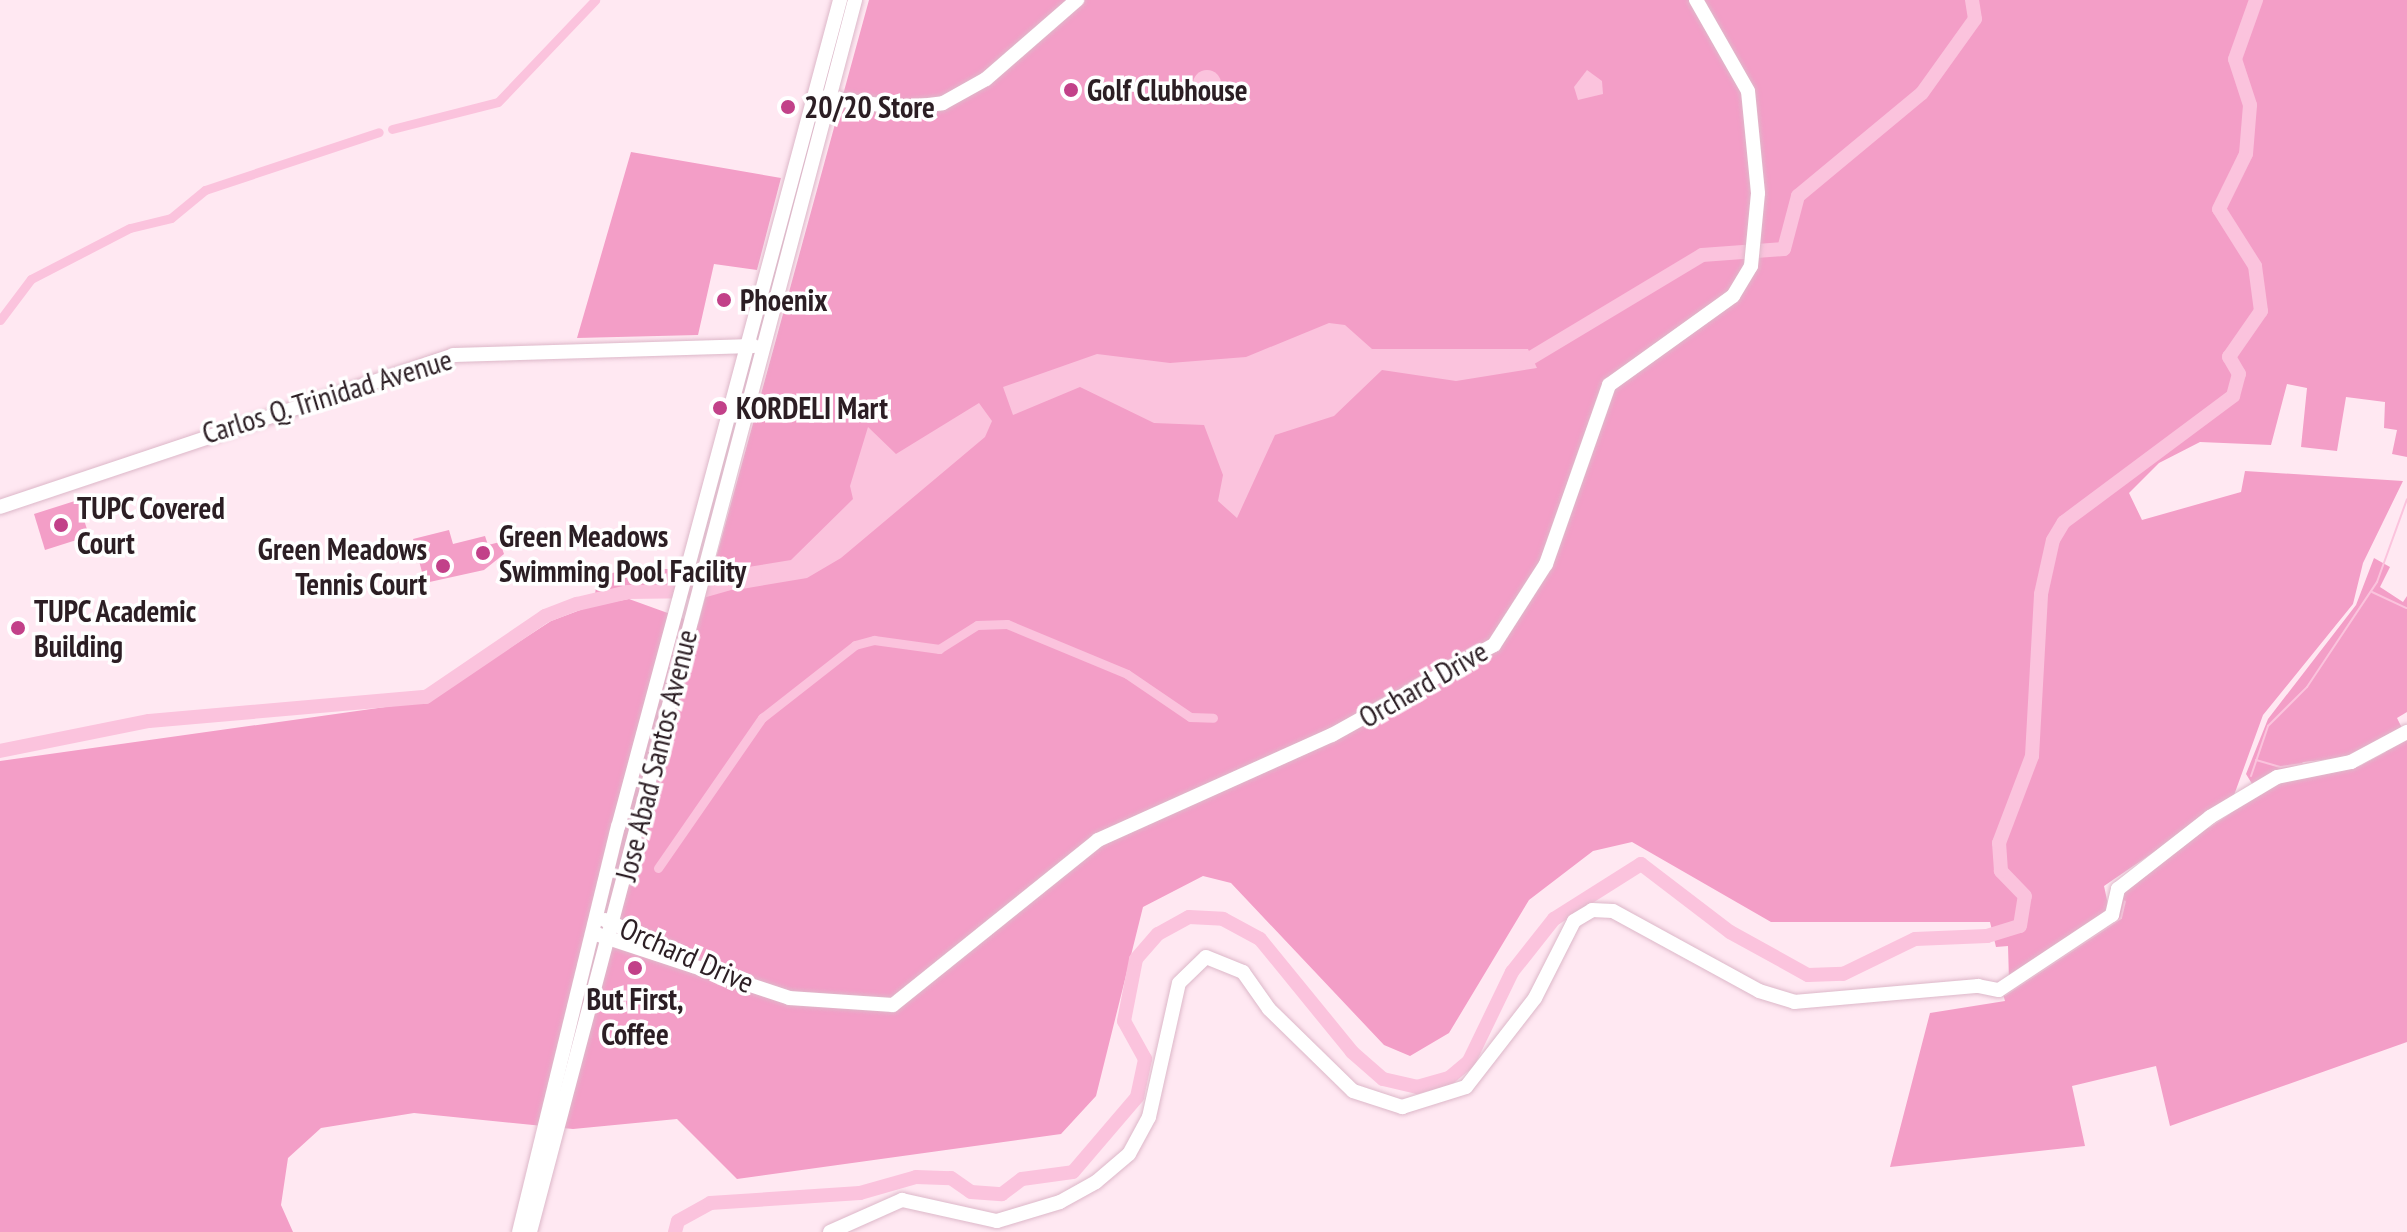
<!DOCTYPE html>
<html>
<head>
<meta charset="utf-8">
<style>
  body { margin:0 }
  #map { position:relative; width:2407px; height:1232px; overflow:hidden; background:#ffe8f2; font-family:"PT Sans Narrow",sans-serif }
  div>[style] { position:absolute }
  .green>* { inset:0; background:#f39ec7 }
  .water>* { inset:0; background:#fbc3dd }
  .round { border-radius:50% }
  .stream>* { height:2px; margin:-1px; padding:0 1px; transform-origin:1px; border-radius:1px; background:#fbc3dd }
  .canal>* { height:9px; margin:-4.5px; padding:0 4.5px; transform-origin:4.5px; border-radius:4.5px; background:#fbc3dd }
  .river>* { height:14px; margin:-7px; padding:0 7px; transform-origin:7px; border-radius:7px; background:#fbc3dd }
  .roads { filter:drop-shadow(0 0 2px #ddb8c9) drop-shadow(0 0 2px #ddb8c9) }
  .secondary>* { height:14px; margin:-7px; padding:0 7px; transform-origin:7px; border-radius:7px; background:#fff }
  .dots>* { width:22px; height:22px; translate:-50% -50%; box-sizing:border-box; border:4px solid #fff; border-radius:50% }
  span { translate:-50% -50%; white-space:nowrap; text-align:center; line-height:1.15; -webkit-text-stroke:7px #fff; paint-order:stroke }
  .poi-label { font-size:30px; color:#2c1e24; font-weight:700 }
  .left { translate:0 -50%; text-align:left }
  .right { translate:-100% -50%; text-align:right }
  .street-label { font-size:30px; color:#2c1e24 }
</style>
</head>
<body>
<div id="map">
  <div class="green">
    <div style="clip-path:polygon(869px 0,2407px 0,2407px 457px,2392px 454px,2397px 430px,2384px 428px,2385px 402px,2346px 397px,2337px 451px,2301px 447px,2307px 388px,2287px 384px,2271px 445px,2200px 442px,2159px 463px,2129px 493px,2142px 520px,2241px 492px,2245px 471px,2403px 481px,2363px 563px,2353px 604px,2263px 715px,2233px 798px,2104px 886px,2109px 909px,2009px 980px,2008px 946px,1996px 947px,1990px 922px,1771px 922px,1632px 842px,1593px 851px,1529px 900px,1449px 1033px,1410px 1056px,1384px 1045px,1231px 883px,1203px 876px,1143px 907px,1096px 1096px,1061px 1134px,737px 1179px,677px 1119px,573px 1129px,414px 1113px,321px 1128px,288px 1158px,281px 1205px,293px 1232px,0 1232px,0 761px,428px 701px,551px 621px,591px 606px,629px 599px,698px 624px)"></div>
    <div style="clip-path:polygon(631px 152px,781px 178px,757px 270px,714px 264px,698px 335px,577px 338px)"></div>
    <div style="clip-path:polygon(78px 500px,89px 536px,45px 550px,34px 514px)"></div>
    <div style="clip-path:polygon(449px 530px,453px 544px,485px 536px,488px 545px,500px 542px,504px 554px,484px 570px,425px 583px,413px 539px)"></div>
    <div style="clip-path:polygon(2374px 558px,2390px 567px,2380px 587px,2403px 602px,2407px 596px,2407px 712px,2397px 718px,2403px 730px,2359px 756px,2304px 762px,2254px 787px,2246px 774px,2268px 719px,2356px 605px)"></div>
    <div style="clip-path:polygon(628px 569px,674px 569px,670px 585px,595px 595px,597px 577px)"></div>
    <div style="clip-path:polygon(2407px 735px,2407px 1042px,2170px 1126px,2156px 1066px,2072px 1086px,2085px 1146px,1890px 1167px,1930px 1013px,2005px 1001px,2003px 994px,2119px 915px,2120px 894px,2180px 842px,2279px 779px)"></div>
  </div>
  <div class="water">
    <div style="clip-path:polygon(1587px 70px,1602px 81px,1603px 94px,1578px 100px,1574px 87px)"></div>
    <div class="round" style="left:1193px;top:70px;width:28px;height:28px"></div>
    <div style="clip-path:polygon(1329px 323px,1345px 325px,1372px 349px,1528px 349px,1537px 368px,1456px 381px,1382px 370px,1334px 416px,1275px 435px,1237px 518px,1218px 501px,1223px 475px,1204px 425px,1154px 423px,1080px 387px,1013px 415px,1003px 387px,1097px 354px,1170px 363px,1246px 357px)"></div>
    <div style="clip-path:polygon(979px 403px,992px 421px,985px 437px,841px 558px,807px 578px,736px 590px,742px 568px,791px 560px,853px 499px,850px 486px,868px 427px,896px 454px)"></div>
  </div>
  <div class="stream">
    <div style="left:2372px;top:592px;width:38px;rotate:25deg"></div>
    <div style="left:2256px;top:760px;width:26px;rotate:16deg"></div>
    <div style="left:2281px;top:767px;width:42px;rotate:-8.1deg"></div>
    <div style="left:2358px;top:766px;width:30px;rotate:-28deg"></div>
    <div style="left:2251px;top:776px;width:53px;rotate:-71.2deg"></div>
    <div style="left:2268px;top:726px;width:55px;rotate:-45deg"></div>
    <div style="left:2307px;top:687px;width:126px;rotate:-56.3deg"></div>
    <div style="left:2377px;top:582px;width:88px;rotate:-70.1deg"></div>
    <div style="left:2209px;top:827px;width:25px;rotate:-34deg"></div>
    <div style="left:2005px;top:995px;width:139px;rotate:-33.6deg"></div>
    <div style="left:2121px;top:918px;width:17px;rotate:-77deg"></div>
  </div>
  <div class="canal">
    <div style="left:392px;top:129px;width:109px;rotate:-14.3deg"></div>
    <div style="left:498px;top:102px;width:141px;rotate:-46.4deg"></div>
    <div style="left:0;top:320px;width:51px;rotate:-52.9deg"></div>
    <div style="left:31px;top:279px;width:111px;rotate:-27.3deg"></div>
    <div style="left:130px;top:228px;width:42px;rotate:-13.7deg"></div>
    <div style="left:171px;top:218px;width:44px;rotate:-39.5deg"></div>
    <div style="left:205px;top:190px;width:183px;rotate:-18.4deg"></div>
    <div style="left:658px;top:868px;width:183px;rotate:-55.3deg"></div>
    <div style="left:762px;top:718px;width:118px;rotate:-38.1deg"></div>
    <div style="left:855px;top:645px;width:20px;rotate:-15deg"></div>
    <div style="left:874px;top:640px;width:66px;rotate:7.9deg"></div>
    <div style="left:939px;top:649px;width:45px;rotate:-32.3deg"></div>
    <div style="left:977px;top:625px;width:30px;rotate:-2deg"></div>
    <div style="left:1007px;top:624px;width:130px;rotate:22.6deg"></div>
    <div style="left:1127px;top:674px;width:76px;rotate:34.3deg"></div>
    <div style="left:1190px;top:717px;width:23px;rotate:2deg"></div>
  </div>
  <div class="river">
    <div style="left:1515px;top:359px;width:14px"></div>
    <div style="left:1529px;top:359px;width:202px;rotate:-31deg"></div>
    <div style="left:1702px;top:255px;width:82px;rotate:-4.2deg"></div>
    <div style="left:1784px;top:249px;width:55px;rotate:-75.2deg"></div>
    <div style="left:1798px;top:196px;width:161px;rotate:-39.7deg"></div>
    <div style="left:1922px;top:93px;width:91px;rotate:-54.4deg"></div>
    <div style="left:1975px;top:19px;width:19px;rotate:-99deg"></div>
    <div style="left:0;top:751px;width:152px;rotate:-11.4deg"></div>
    <div style="left:149px;top:721px;width:278px;rotate:-5deg"></div>
    <div style="left:426px;top:697px;width:144px;rotate:-34.2deg"></div>
    <div style="left:545px;top:616px;width:34px;rotate:-21deg"></div>
    <div style="left:577px;top:604px;width:52px;rotate:-13.2deg"></div>
    <div style="left:628px;top:592px;width:74px;rotate:-0.8deg"></div>
    <div style="left:702px;top:591px;width:55px;rotate:-15.8deg"></div>
    <div style="left:675px;top:1232px;width:11px;rotate:-75deg"></div>
    <div style="left:678px;top:1221px;width:37px;rotate:-29deg"></div>
    <div style="left:710px;top:1203px;width:150px;rotate:-3.8deg"></div>
    <div style="left:860px;top:1193px;width:58px;rotate:-15.9deg"></div>
    <div style="left:916px;top:1177px;width:35px;rotate:2deg"></div>
    <div style="left:951px;top:1178px;width:24px;rotate:35deg"></div>
    <div style="left:971px;top:1192px;width:31px;rotate:4deg"></div>
    <div style="left:1002px;top:1194px;width:25px;rotate:-37deg"></div>
    <div style="left:1022px;top:1179px;width:51px;rotate:-7.8deg"></div>
    <div style="left:1073px;top:1172px;width:99px;rotate:-49.5deg"></div>
    <div style="left:1137px;top:1097px;width:39px;rotate:-78deg"></div>
    <div style="left:1145px;top:1059px;width:43px;rotate:-118.9deg"></div>
    <div style="left:1124px;top:1021px;width:63px;rotate:-79deg"></div>
    <div style="left:1136px;top:959px;width:33px;rotate:-49deg"></div>
    <div style="left:1158px;top:934px;width:35px;rotate:-29deg"></div>
    <div style="left:1189px;top:917px;width:34px;rotate:3deg"></div>
    <div style="left:1223px;top:919px;width:42px;rotate:28.4deg"></div>
    <div style="left:1260px;top:939px;width:146px;rotate:50.8deg"></div>
    <div style="left:1352px;top:1052px;width:41px;rotate:41.1deg"></div>
    <div style="left:1383px;top:1079px;width:35px;rotate:13deg"></div>
    <div style="left:1417px;top:1087px;width:33px;rotate:-16deg"></div>
    <div style="left:1449px;top:1078px;width:26px;rotate:-40deg"></div>
    <div style="left:1469px;top:1061px;width:99px;rotate:-64.2deg"></div>
    <div style="left:1512px;top:972px;width:68px;rotate:-51.6deg"></div>
    <div style="left:1554px;top:919px;width:103px;rotate:-32.3deg"></div>
    <div style="left:1641px;top:864px;width:112px;rotate:37.4deg"></div>
    <div style="left:1730px;top:932px;width:89px;rotate:28.9deg"></div>
    <div style="left:1808px;top:975px;width:35px;rotate:-2deg"></div>
    <div style="left:1843px;top:974px;width:80px;rotate:-25.9deg"></div>
    <div style="left:1915px;top:939px;width:72px;rotate:-2.4deg"></div>
    <div style="left:1987px;top:936px;width:34px;rotate:-17deg"></div>
    <div style="left:2020px;top:926px;width:30px;rotate:-81deg"></div>
    <div style="left:2025px;top:896px;width:35px;rotate:-134deg"></div>
    <div style="left:2001px;top:871px;width:28px;rotate:-94deg"></div>
    <div style="left:1999px;top:843px;width:93px;rotate:-69.2deg"></div>
    <div style="left:2032px;top:756px;width:162px;rotate:-86.8deg"></div>
    <div style="left:2041px;top:594px;width:55px;rotate:-77.5deg"></div>
    <div style="left:2053px;top:540px;width:21px;rotate:-59deg"></div>
    <div style="left:2064px;top:522px;width:211px;rotate:-36.7deg"></div>
    <div style="left:2233px;top:396px;width:23px;rotate:-75deg"></div>
    <div style="left:2239px;top:374px;width:20px;rotate:-120deg"></div>
    <div style="left:2229px;top:357px;width:56px;rotate:-55.2deg"></div>
    <div style="left:2261px;top:311px;width:45px;rotate:-97.6deg"></div>
    <div style="left:2255px;top:266px;width:67px;rotate:-122.3deg"></div>
    <div style="left:2219px;top:209px;width:61px;rotate:-63.9deg"></div>
    <div style="left:2246px;top:154px;width:49px;rotate:-85.3deg"></div>
    <div style="left:2250px;top:105px;width:48px;rotate:-108.1deg"></div>
    <div style="left:2235px;top:59px;width:63px;rotate:-70.4deg"></div>
  </div>
  <div class="roads">
    <div class="secondary">
      <div style="left:819px;top:97px;width:86px;rotate:7.4deg"></div>
      <div style="left:904px;top:108px;width:39px;rotate:-7deg"></div>
      <div style="left:943px;top:103px;width:49px;rotate:-29.2deg"></div>
      <div style="left:986px;top:79px;width:121px;rotate:-41deg"></div>
      <div style="left:0;top:507px;width:478px;rotate:-18.5deg"></div>
      <div style="left:453px;top:355px;width:301px;rotate:-1.7deg"></div>
      <div style="left:605px;top:920px;width:79px;rotate:24deg"></div>
      <div style="left:593px;top:933px;width:206px;rotate:18.3deg"></div>
      <div style="left:789px;top:998px;width:104px;rotate:3.9deg"></div>
      <div style="left:893px;top:1005px;width:263px;rotate:-38.8deg"></div>
      <div style="left:1098px;top:840px;width:256px;rotate:-24.2deg"></div>
      <div style="left:1332px;top:735px;width:185px;rotate:-29.1deg"></div>
      <div style="left:1494px;top:645px;width:96px;rotate:-57.3deg"></div>
      <div style="left:1546px;top:564px;width:190px;rotate:-70.6deg"></div>
      <div style="left:1609px;top:385px;width:153px;rotate:-35.7deg"></div>
      <div style="left:1733px;top:296px;width:35px;rotate:-59deg"></div>
      <div style="left:1751px;top:266px;width:73px;rotate:-84.5deg"></div>
      <div style="left:1758px;top:193px;width:102px;rotate:-95.6deg"></div>
      <div style="left:1748px;top:91px;width:105px;rotate:-119.7deg"></div>
      <div style="left:519px;top:1232px;width:417px;rotate:-76.3deg"></div>
      <div style="left:618px;top:827px;width:856px;rotate:-74.97deg"></div>
      <div style="left:530px;top:1232px;width:1274px;rotate:-75.22deg"></div>
      <div style="left:830px;top:1232px;width:79px;rotate:-24deg"></div>
      <div style="left:902px;top:1200px;width:97px;rotate:12.5deg"></div>
      <div style="left:997px;top:1221px;width:66px;rotate:-16.8deg"></div>
      <div style="left:1060px;top:1202px;width:41px;rotate:-29.1deg"></div>
      <div style="left:1096px;top:1182px;width:43px;rotate:-40.3deg"></div>
      <div style="left:1129px;top:1154px;width:42px;rotate:-61.6deg"></div>
      <div style="left:1149px;top:1117px;width:137px;rotate:-77.4deg"></div>
      <div style="left:1179px;top:983px;width:37px;rotate:-44deg"></div>
      <div style="left:1206px;top:957px;width:40px;rotate:22deg"></div>
      <div style="left:1243px;top:972px;width:45px;rotate:54.9deg"></div>
      <div style="left:1269px;top:1009px;width:117px;rotate:44.3deg"></div>
      <div style="left:1353px;top:1091px;width:52px;rotate:18.1deg"></div>
      <div style="left:1402px;top:1107px;width:67px;rotate:-17.4deg"></div>
      <div style="left:1466px;top:1087px;width:113px;rotate:-52.2deg"></div>
      <div style="left:1535px;top:998px;width:86px;rotate:-63.1deg"></div>
      <div style="left:1574px;top:921px;width:21px;rotate:-31deg"></div>
      <div style="left:1592px;top:910px;width:21px;rotate:3deg"></div>
      <div style="left:1613px;top:911px;width:166px;rotate:28.7deg"></div>
      <div style="left:1759px;top:991px;width:37px;rotate:17deg"></div>
      <div style="left:1794px;top:1002px;width:185px;rotate:-5deg"></div>
      <div style="left:1978px;top:986px;width:21px;rotate:11deg"></div>
      <div style="left:1999px;top:990px;width:136px;rotate:-33.6deg"></div>
      <div style="left:2112px;top:915px;width:27px;rotate:-77deg"></div>
      <div style="left:2118px;top:889px;width:117px;rotate:-38deg"></div>
      <div style="left:2210px;top:817px;width:78px;rotate:-30.8deg"></div>
      <div style="left:2277px;top:777px;width:76px;rotate:-11.5deg"></div>
      <div style="left:2351px;top:762px;width:64px;rotate:-28.2deg"></div>
    </div>
  </div>
  <div class="dots">
    <div style="left:1071px;top:90px;background:#c24189"></div>
    <div style="left:788px;top:107px;background:#c24189"></div>
    <div style="left:724px;top:300px;background:#c24189"></div>
    <div style="left:720px;top:408px;background:#c24189"></div>
    <div style="left:61px;top:525px;background:#c24189"></div>
    <div style="left:483px;top:553px;background:#c24189"></div>
    <div style="left:443px;top:566px;background:#c24189"></div>
    <div style="left:18px;top:628px;background:#c24189"></div>
    <div style="left:635px;top:968px;background:#c24189"></div>
  </div>
  <div class="poi-label">
    <span class="left" style="left:1087px;top:90px">Golf Clubhouse</span>
    <span class="left" style="left:804px;top:107px">20/20 Store</span>
    <span class="left" style="left:740px;top:300px">Phoenix</span>
    <span class="left" style="left:736px;top:408px">KORDELI Mart</span>
    <span class="left" style="left:77px;top:525px">TUPC Covered<br>Court</span>
    <span class="left" style="left:499px;top:553px">Green Meadows<br>Swimming Pool Facility</span>
    <span class="right" style="left:427px;top:566px">Green Meadows<br>Tennis Court</span>
    <span class="left" style="left:34px;top:628px">TUPC Academic<br>Building</span>
    <span style="left:635px;top:1016px">But First,<br>Coffee</span>
  </div>
  <div class="street-label">
    <span style="left:327px;top:396px;rotate:-17deg">Carlos Q. Trinidad Avenue</span>
    <span style="left:1423px;top:684px;rotate:-30deg">Orchard Drive</span>
    <span style="left:656px;top:755px;rotate:-76deg">Jose Abad Santos Avenue</span>
    <span style="left:687px;top:955px;rotate:24deg">Orchard Drive</span>
  </div>
</div>
</body>
</html>
